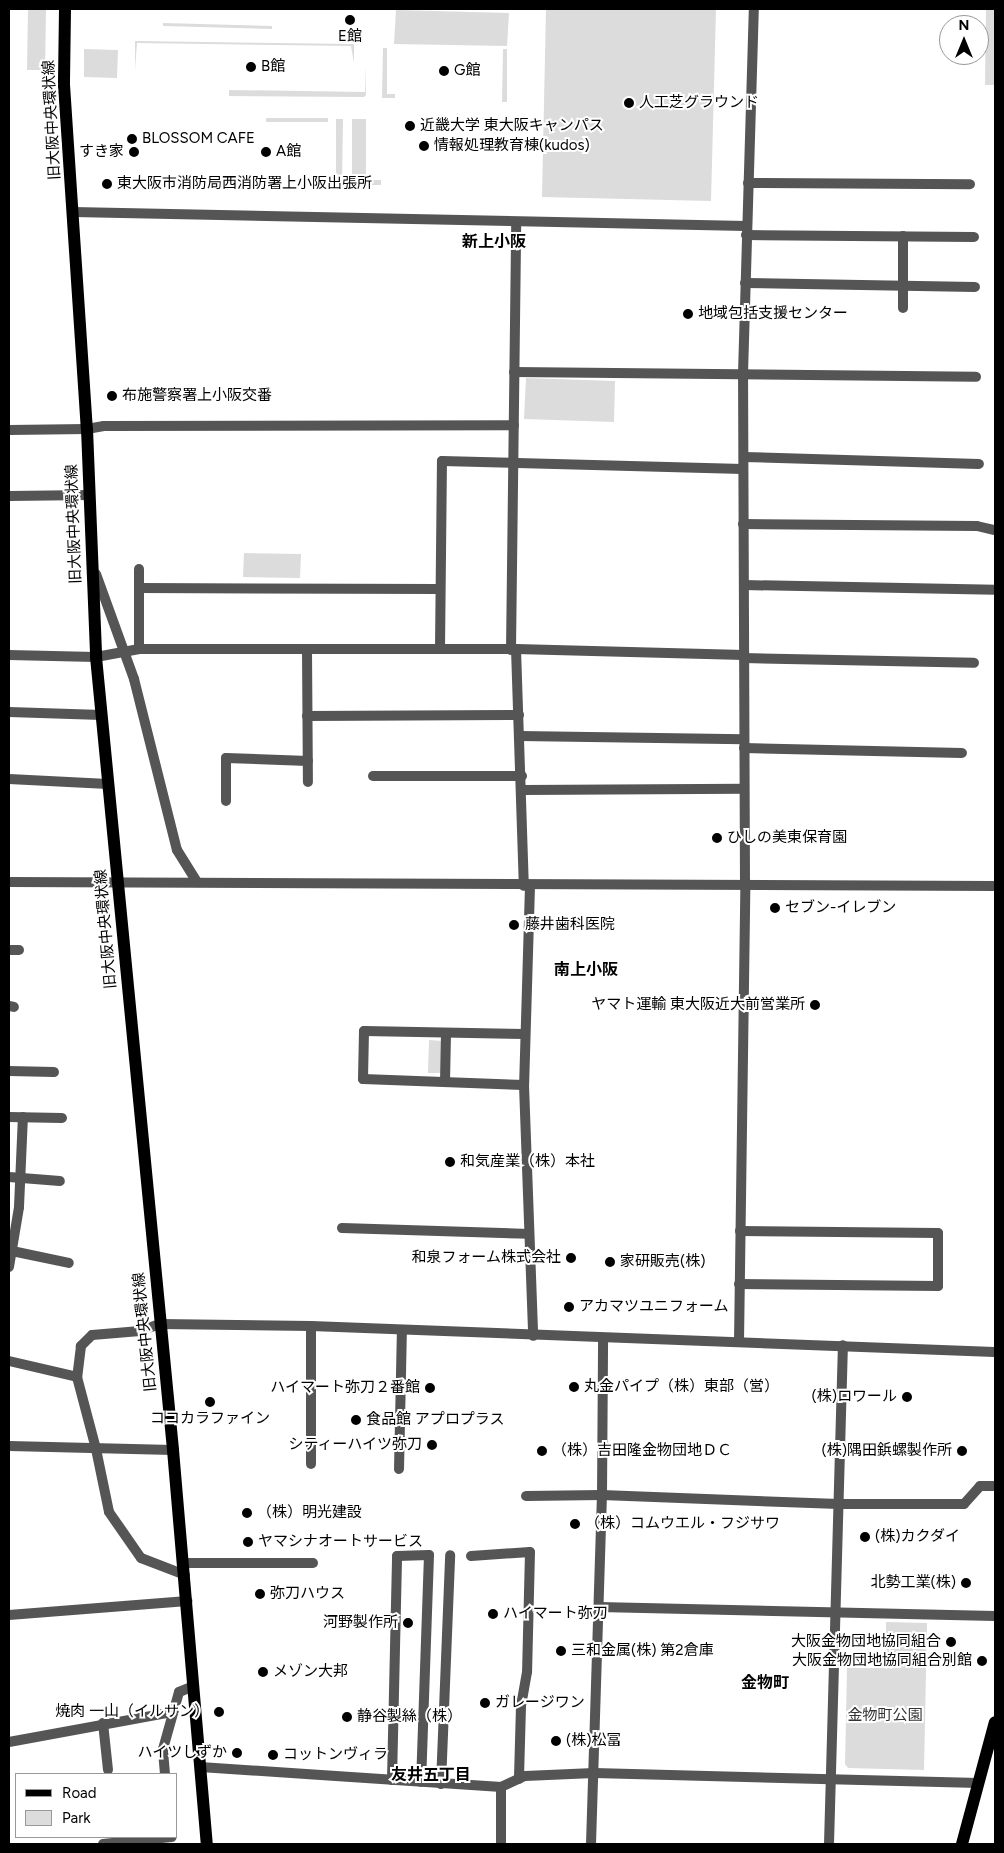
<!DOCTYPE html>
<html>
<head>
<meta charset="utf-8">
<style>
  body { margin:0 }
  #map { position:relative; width:1004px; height:1853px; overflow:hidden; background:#fff; font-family:Figtree,"Noto Sans JP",sans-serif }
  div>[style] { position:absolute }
  .green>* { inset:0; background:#dcdcdc }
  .minor>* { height:10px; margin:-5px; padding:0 5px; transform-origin:5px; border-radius:5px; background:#555 }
  .tertiary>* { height:10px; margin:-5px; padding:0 5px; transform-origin:5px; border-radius:5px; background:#555 }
  .primary>* { height:12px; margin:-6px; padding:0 6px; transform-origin:6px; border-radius:6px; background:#000 }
  .dots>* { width:14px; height:14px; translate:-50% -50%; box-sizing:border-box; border:2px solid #fff; border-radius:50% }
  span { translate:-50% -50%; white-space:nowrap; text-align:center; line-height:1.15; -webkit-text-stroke:4px #fff; paint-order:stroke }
  .poi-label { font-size:15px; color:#000 }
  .left { translate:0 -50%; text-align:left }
  .right { translate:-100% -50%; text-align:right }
  .street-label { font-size:15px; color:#000 }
  .park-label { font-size:15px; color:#333 }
  .neighbourhood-label { font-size:16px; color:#000; font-weight:700 }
  .frame { position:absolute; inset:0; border:10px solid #000; pointer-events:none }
  .legend { position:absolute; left:15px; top:1773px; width:162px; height:65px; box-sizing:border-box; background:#fff; border:1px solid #999; margin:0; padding:6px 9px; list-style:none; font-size:15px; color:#000 }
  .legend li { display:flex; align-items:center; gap:10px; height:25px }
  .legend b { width:25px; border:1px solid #999 }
  .north { position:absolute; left:939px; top:15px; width:50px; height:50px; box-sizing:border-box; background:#fff; border:1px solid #999; border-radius:50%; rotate:0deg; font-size:14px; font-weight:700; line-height:20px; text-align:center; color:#000 }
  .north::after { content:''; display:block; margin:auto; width:18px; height:22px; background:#000; clip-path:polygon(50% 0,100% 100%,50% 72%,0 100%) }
</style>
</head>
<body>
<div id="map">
  <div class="green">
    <div style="clip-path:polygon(28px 9px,46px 9px,45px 70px,27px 70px)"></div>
    <div style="clip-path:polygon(546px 9px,716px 9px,711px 201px,542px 197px)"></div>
    <div style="clip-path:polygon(986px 9px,995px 9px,995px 85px,985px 85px)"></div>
    <div style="clip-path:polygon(396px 10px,509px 13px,507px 46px,394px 44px)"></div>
    <div style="clip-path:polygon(163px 23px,272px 26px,272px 29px,163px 26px)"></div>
    <div style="clip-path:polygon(135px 41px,354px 44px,354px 63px,351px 46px,137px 43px,135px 70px)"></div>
    <div style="clip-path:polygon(383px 48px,387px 48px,387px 94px,395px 94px,395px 98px,382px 98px)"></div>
    <div style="clip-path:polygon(84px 49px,118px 50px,117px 78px,84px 77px)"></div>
    <div style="clip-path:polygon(503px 49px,507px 49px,507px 102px,502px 102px)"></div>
    <div style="clip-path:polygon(365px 65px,366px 95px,364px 97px,229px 96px,229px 90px,365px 92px)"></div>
    <div style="clip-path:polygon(266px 118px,328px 118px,328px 122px,266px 122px)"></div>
    <div style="clip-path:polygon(336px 119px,343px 119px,342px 183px,336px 183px)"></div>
    <div style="clip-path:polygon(352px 119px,366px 119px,366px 180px,381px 180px,381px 185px,352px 185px)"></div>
    <div style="clip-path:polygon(526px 378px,615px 381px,614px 422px,524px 419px)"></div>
    <div style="clip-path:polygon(244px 553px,301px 554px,300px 578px,243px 577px)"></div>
    <div style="clip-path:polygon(429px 1040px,443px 1041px,442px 1073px,428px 1073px)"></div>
    <div style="clip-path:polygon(886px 1622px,927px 1623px,924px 1770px,848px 1768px,845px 1764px,847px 1668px,886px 1668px)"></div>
  </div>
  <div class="minor">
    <div style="left:748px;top:183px;width:222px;rotate:0.3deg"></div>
    <div style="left:746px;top:235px;width:228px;rotate:0.5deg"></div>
    <div style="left:903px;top:236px;width:72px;rotate:90deg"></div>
    <div style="left:745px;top:283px;width:230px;rotate:1deg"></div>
    <div style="left:514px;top:372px;width:462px;rotate:0.6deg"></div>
    <div style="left:9px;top:430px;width:78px;rotate:-0.7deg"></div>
    <div style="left:87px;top:429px;width:17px;rotate:-10deg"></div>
    <div style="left:104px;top:426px;width:410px;rotate:-0.1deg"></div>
    <div style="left:744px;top:457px;width:235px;rotate:1.7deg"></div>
    <div style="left:9px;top:496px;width:81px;rotate:-0.7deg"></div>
    <div style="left:743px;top:524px;width:234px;rotate:0.5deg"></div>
    <div style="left:977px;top:526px;width:18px;rotate:13deg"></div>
    <div style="left:139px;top:569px;width:80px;rotate:90deg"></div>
    <div style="left:96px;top:574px;width:112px;rotate:70.1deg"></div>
    <div style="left:134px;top:679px;width:176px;rotate:75.9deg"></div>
    <div style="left:177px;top:850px;width:38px;rotate:58deg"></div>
    <div style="left:744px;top:585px;width:251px;rotate:1.1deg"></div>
    <div style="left:139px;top:588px;width:301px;rotate:0.2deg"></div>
    <div style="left:440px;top:649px;width:188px;rotate:-89.4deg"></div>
    <div style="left:442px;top:461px;width:301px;rotate:1.5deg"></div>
    <div style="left:516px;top:649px;width:237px;rotate:88.1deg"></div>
    <div style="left:307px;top:650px;width:132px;rotate:89.6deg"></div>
    <div style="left:511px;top:650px;width:428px;rotate:-89.3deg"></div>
    <div style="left:9px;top:655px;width:87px;rotate:1.3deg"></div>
    <div style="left:96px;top:657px;width:44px;rotate:-10.5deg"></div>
    <div style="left:139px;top:649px;width:377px"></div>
    <div style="left:516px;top:649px;width:228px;rotate:1.5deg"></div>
    <div style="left:744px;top:658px;width:230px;rotate:1.2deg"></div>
    <div style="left:9px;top:712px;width:93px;rotate:1.8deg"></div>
    <div style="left:307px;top:716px;width:212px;rotate:-0.3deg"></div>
    <div style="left:520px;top:736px;width:224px;rotate:0.8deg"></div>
    <div style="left:744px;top:748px;width:218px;rotate:1.3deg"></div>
    <div style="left:373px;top:776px;width:149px"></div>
    <div style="left:9px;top:779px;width:99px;rotate:2.9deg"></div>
    <div style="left:522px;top:790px;width:222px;rotate:-0.3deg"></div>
    <div style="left:226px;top:801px;width:43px;rotate:-90deg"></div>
    <div style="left:226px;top:758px;width:82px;rotate:2.1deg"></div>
    <div style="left:9px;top:950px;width:10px"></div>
    <div style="left:9px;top:1006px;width:5px;rotate:11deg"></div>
    <div style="left:9px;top:1071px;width:45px;rotate:1.3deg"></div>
    <div style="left:445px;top:1082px;width:49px;rotate:-88.8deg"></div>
    <div style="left:524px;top:1085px;width:161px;rotate:-177.9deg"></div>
    <div style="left:363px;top:1079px;width:48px;rotate:-88.8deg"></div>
    <div style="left:364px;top:1031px;width:161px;rotate:1.1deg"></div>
    <div style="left:9px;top:1117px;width:53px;rotate:1.1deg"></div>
    <div style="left:9px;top:1177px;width:51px;rotate:4.5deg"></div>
    <div style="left:342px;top:1228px;width:187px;rotate:1.8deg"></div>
    <div style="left:12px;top:1251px;width:58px;rotate:11.9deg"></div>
    <div style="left:9px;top:1267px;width:61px;rotate:-80.5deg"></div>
    <div style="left:19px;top:1207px;width:90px;rotate:-87.5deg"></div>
    <div style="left:739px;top:1284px;width:199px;rotate:0.6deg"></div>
    <div style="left:938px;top:1286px;width:53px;rotate:-90deg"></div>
    <div style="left:938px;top:1233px;width:198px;rotate:-179.4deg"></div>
    <div style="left:160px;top:1324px;width:21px;rotate:161deg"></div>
    <div style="left:140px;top:1331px;width:48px;rotate:175.2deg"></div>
    <div style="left:92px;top:1335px;width:16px;rotate:135deg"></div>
    <div style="left:81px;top:1346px;width:31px;rotate:97deg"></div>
    <div style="left:77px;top:1377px;width:74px;rotate:75.2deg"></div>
    <div style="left:96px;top:1449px;width:64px;rotate:78.3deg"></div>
    <div style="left:109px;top:1512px;width:56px;rotate:55.2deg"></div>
    <div style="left:141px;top:1558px;width:47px;rotate:21.1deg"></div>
    <div style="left:311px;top:1326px;width:138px;rotate:90deg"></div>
    <div style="left:739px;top:1342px;width:457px;rotate:-89.2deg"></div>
    <div style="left:745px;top:885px;width:511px;rotate:-90.22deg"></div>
    <div style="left:743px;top:374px;width:365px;rotate:-88.3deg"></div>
    <div style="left:9px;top:1361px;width:70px;rotate:13.2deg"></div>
    <div style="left:9px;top:1446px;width:164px;rotate:1.4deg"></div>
    <div style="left:399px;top:1469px;width:138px;rotate:-88.8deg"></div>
    <div style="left:526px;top:1496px;width:76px;rotate:-0.8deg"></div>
    <div style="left:471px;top:1556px;width:59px;rotate:-3.9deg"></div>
    <div style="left:530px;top:1552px;width:120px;rotate:91.4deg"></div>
    <div style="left:527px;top:1672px;width:35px;rotate:100deg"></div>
    <div style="left:521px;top:1706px;width:73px;rotate:91.6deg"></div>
    <div style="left:183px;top:1563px;width:130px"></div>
    <div style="left:599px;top:1607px;width:396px;rotate:1.3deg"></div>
    <div style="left:9px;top:1615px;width:179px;rotate:-4.5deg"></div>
    <div style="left:103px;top:1723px;width:47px;rotate:83.9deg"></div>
    <div style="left:9px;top:1742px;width:167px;rotate:-10.4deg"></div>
    <div style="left:200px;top:1767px;width:302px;rotate:3.8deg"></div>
    <div style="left:501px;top:1787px;width:26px;rotate:-25deg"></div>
    <div style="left:525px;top:1776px;width:69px;rotate:-2.5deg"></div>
    <div style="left:165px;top:1774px;width:25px;rotate:-95deg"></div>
    <div style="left:163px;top:1749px;width:59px;rotate:-74.3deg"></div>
    <div style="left:179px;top:1692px;width:16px;rotate:-22deg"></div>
    <div style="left:392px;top:1780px;width:224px;rotate:-88.7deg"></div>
    <div style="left:397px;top:1556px;width:32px;rotate:-2deg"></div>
    <div style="left:429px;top:1555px;width:227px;rotate:92deg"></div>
    <div style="left:441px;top:1784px;width:229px;rotate:-87.7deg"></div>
    <div style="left:103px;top:1844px;width:69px;rotate:-5.8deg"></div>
    <div style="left:501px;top:1844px;width:57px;rotate:-90deg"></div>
  </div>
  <div class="tertiary">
    <div style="left:73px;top:212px;width:673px;rotate:1.19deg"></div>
    <div style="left:9px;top:882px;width:986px;rotate:0.23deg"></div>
    <div style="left:530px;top:886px;width:199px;rotate:91.7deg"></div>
    <div style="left:524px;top:1085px;width:251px;rotate:87.9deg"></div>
    <div style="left:160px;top:1324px;width:151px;rotate:0.8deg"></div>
    <div style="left:311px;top:1326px;width:684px;rotate:2.18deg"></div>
    <div style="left:602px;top:1495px;width:237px;rotate:2.2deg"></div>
    <div style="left:839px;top:1504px;width:125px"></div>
    <div style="left:964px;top:1504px;width:24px;rotate:-48deg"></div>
    <div style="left:980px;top:1486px;width:15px"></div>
    <div style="left:594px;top:1773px;width:385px;rotate:1.5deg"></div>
    <div style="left:591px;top:1844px;width:349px;rotate:-88.2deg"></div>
    <div style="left:602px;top:1495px;width:157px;rotate:-89.6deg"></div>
    <div style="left:829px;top:1844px;width:499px;rotate:-88.4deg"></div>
  </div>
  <div class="primary">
    <div style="left:65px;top:9px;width:76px;rotate:90.8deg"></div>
    <div style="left:64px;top:85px;width:345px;rotate:86.2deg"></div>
    <div style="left:87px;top:429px;width:228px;rotate:87.7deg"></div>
    <div style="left:96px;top:657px;width:797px;rotate:84.45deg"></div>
    <div style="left:173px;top:1450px;width:395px;rotate:85.1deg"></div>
    <div style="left:962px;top:1844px;width:126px;rotate:-74.9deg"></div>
  </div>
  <div class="dots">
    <div style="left:350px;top:20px;background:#000"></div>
    <div style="left:251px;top:67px;background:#000"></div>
    <div style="left:444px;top:71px;background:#000"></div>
    <div style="left:629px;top:103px;background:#000"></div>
    <div style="left:410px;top:126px;background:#000"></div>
    <div style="left:132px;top:139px;background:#000"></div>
    <div style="left:424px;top:146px;background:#000"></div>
    <div style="left:134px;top:152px;background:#000"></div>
    <div style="left:266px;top:152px;background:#000"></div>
    <div style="left:107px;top:184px;background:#000"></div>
    <div style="left:688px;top:314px;background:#000"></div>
    <div style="left:112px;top:396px;background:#000"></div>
    <div style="left:717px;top:838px;background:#000"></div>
    <div style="left:775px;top:908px;background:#000"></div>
    <div style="left:514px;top:925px;background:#000"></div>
    <div style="left:815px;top:1005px;background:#000"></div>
    <div style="left:450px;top:1162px;background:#000"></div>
    <div style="left:571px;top:1258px;background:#000"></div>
    <div style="left:610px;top:1262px;background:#000"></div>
    <div style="left:569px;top:1307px;background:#000"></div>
    <div style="left:574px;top:1387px;background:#000"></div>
    <div style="left:430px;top:1388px;background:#000"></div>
    <div style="left:907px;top:1397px;background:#000"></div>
    <div style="left:210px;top:1402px;background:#000"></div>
    <div style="left:356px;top:1420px;background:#000"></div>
    <div style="left:432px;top:1445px;background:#000"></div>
    <div style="left:542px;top:1451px;background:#000"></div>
    <div style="left:962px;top:1451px;background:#000"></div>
    <div style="left:247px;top:1513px;background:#000"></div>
    <div style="left:575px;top:1524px;background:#000"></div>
    <div style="left:865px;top:1537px;background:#000"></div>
    <div style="left:248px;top:1542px;background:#000"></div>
    <div style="left:966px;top:1583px;background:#000"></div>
    <div style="left:260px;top:1594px;background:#000"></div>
    <div style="left:493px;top:1614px;background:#000"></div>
    <div style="left:408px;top:1623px;background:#000"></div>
    <div style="left:951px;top:1642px;background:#000"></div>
    <div style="left:561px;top:1651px;background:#000"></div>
    <div style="left:982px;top:1661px;background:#000"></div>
    <div style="left:263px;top:1672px;background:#000"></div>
    <div style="left:485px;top:1703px;background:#000"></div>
    <div style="left:219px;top:1712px;background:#000"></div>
    <div style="left:347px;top:1717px;background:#000"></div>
    <div style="left:556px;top:1741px;background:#000"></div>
    <div style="left:237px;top:1753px;background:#000"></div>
    <div style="left:273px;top:1755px;background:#000"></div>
  </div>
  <div class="poi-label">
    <span style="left:350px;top:37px">E館</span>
    <span class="left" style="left:261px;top:67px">B館</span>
    <span class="left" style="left:454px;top:71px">G館</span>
    <span class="left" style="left:639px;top:103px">人工芝グラウンド</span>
    <span class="left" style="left:420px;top:126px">近畿大学 東大阪キャンパス</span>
    <span class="left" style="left:142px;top:139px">BLOSSOM CAFE</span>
    <span class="left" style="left:434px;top:146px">情報処理教育棟(kudos)</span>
    <span class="right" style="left:124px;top:152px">すき家</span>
    <span class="left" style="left:276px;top:152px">A館</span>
    <span class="left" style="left:117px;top:184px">東大阪市消防局西消防署上小阪出張所</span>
    <span class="left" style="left:698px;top:314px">地域包括支援センター</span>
    <span class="left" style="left:122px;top:396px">布施警察署上小阪交番</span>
    <span class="left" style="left:727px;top:838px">ひしの美東保育園</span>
    <span class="left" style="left:785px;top:908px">セブン-イレブン</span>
    <span class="left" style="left:525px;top:925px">藤井歯科医院</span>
    <span class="right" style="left:805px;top:1005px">ヤマト運輸 東大阪近大前営業所</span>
    <span class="left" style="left:460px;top:1162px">和気産業（株）本社</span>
    <span class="right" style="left:561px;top:1258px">和泉フォーム株式会社</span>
    <span class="left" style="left:620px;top:1262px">家研販売(株)</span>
    <span class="left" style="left:579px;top:1307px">アカマツユニフォーム</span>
    <span class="left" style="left:584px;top:1387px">丸金パイプ（株）東部（営）</span>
    <span class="right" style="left:420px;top:1388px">ハイマート弥刀２番館</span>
    <span class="right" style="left:897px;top:1397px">(株)ロワール</span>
    <span style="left:210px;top:1419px">ココカラファイン</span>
    <span class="left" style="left:366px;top:1420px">食品館 アプロプラス</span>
    <span class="right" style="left:422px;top:1445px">シティーハイツ弥刀</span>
    <span class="left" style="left:552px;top:1451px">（株）吉田隆金物団地ＤＣ</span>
    <span class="right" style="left:952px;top:1451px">(株)隅田鋲螺製作所</span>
    <span class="left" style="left:257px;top:1513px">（株）明光建設</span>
    <span class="left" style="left:585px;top:1524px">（株）コムウエル・フジサワ</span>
    <span class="left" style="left:875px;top:1537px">(株)カクダイ</span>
    <span class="left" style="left:258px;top:1542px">ヤマシナオートサービス</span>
    <span class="right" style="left:956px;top:1583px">北勢工業(株)</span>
    <span class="left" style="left:270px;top:1594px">弥刀ハウス</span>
    <span class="left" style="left:503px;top:1614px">ハイマート弥刀</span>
    <span class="right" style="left:398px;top:1623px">河野製作所</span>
    <span class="right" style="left:941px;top:1642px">大阪金物団地協同組合</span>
    <span class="left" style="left:571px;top:1651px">三和金属(株) 第2倉庫</span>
    <span class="right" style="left:972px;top:1661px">大阪金物団地協同組合別館</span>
    <span class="left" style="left:273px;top:1672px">メゾン大邦</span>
    <span class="left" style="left:495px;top:1703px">ガレージワン</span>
    <span class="right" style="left:209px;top:1712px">焼肉 一山（イルサン）</span>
    <span class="left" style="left:357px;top:1717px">静谷製絲（株）</span>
    <span class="left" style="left:566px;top:1741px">(株)松冨</span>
    <span class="right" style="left:227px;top:1753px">ハイツしずか</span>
    <span class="left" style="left:283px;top:1755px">コットンヴィラ</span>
  </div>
  <div class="street-label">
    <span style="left:52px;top:120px;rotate:-93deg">旧大阪中央環状線</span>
    <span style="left:74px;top:524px;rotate:-92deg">旧大阪中央環状線</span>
    <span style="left:106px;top:929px;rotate:-95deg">旧大阪中央環状線</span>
    <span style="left:145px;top:1332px;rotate:-96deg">旧大阪中央環状線</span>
  </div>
  <div class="park-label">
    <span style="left:885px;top:1716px">金物町公園</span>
  </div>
  <div class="neighbourhood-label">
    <span style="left:494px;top:242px">新上小阪</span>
    <span style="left:586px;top:970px">南上小阪</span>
    <span style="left:765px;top:1683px">金物町</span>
    <span style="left:431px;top:1775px">友井五丁目</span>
  </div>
  <div class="frame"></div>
  <ul class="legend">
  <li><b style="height:6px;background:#000"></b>Road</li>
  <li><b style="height:14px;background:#dcdcdc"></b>Park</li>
  </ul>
  <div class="north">N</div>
</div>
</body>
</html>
